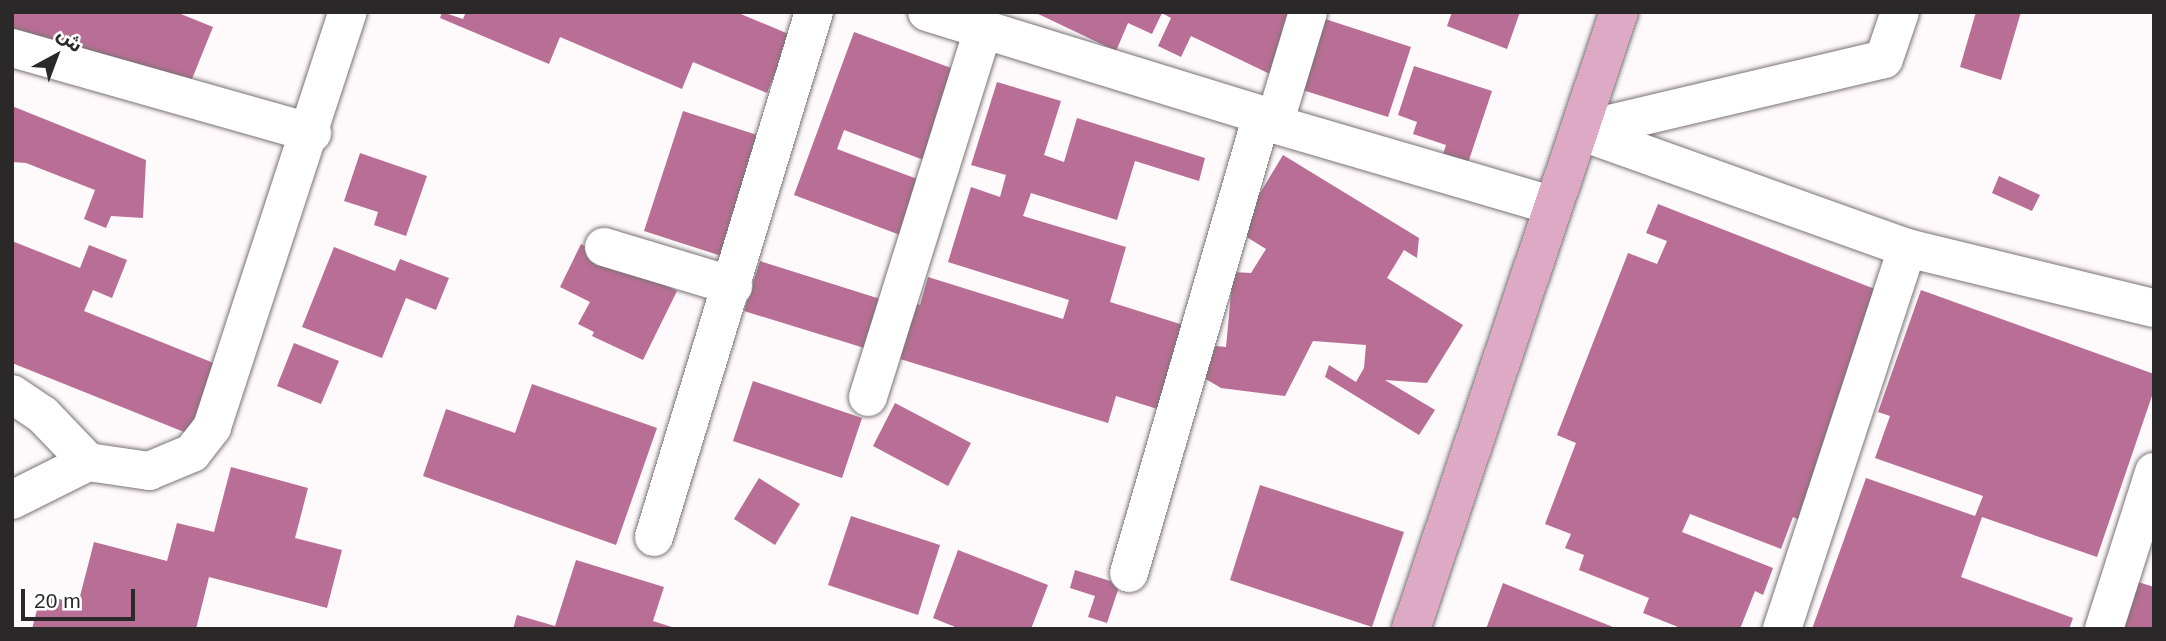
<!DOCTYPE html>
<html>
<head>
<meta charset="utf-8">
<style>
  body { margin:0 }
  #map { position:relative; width:2166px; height:641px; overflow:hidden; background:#fef9fb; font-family:Arial,"Noto Sans Arabic",sans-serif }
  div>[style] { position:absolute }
  .building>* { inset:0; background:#b96f95 }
  .roads { filter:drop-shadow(0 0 2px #797376) drop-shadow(0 0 2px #797376) }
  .minor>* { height:38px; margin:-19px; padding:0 19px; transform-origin:19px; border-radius:19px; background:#fff }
  .major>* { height:38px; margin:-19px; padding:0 19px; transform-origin:19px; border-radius:19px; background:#dda9c4 }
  span { translate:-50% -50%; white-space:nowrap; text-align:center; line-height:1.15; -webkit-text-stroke:5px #fff; paint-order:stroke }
  .frame { position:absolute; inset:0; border:14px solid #2b2829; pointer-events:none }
  .north { position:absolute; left:21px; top:21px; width:70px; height:70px; -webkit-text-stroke:5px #fff; paint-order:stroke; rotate:41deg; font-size:19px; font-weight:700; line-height:28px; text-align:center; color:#2b2829 }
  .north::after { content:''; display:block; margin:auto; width:24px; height:32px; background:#2b2829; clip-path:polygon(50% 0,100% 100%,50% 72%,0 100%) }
  .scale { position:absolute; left:21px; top:589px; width:114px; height:32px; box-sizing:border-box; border:4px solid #2b2829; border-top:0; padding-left:9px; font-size:21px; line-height:24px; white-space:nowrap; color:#2b2829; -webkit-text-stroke:5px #fff; paint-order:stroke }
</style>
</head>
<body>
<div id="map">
  <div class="building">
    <div style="clip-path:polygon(12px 12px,176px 12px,213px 27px,181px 106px,12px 39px)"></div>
    <div style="clip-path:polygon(442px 12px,463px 19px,466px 12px,736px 12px,791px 35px,767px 93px,693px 62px,682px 89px,560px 37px,549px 64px,440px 18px)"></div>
    <div style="clip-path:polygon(1034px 12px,1301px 12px,1272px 75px,1191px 36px,1181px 57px,1158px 46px,1171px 18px,1162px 13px,1152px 34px,1128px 23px,1116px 51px)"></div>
    <div style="clip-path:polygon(1452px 12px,1520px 12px,1507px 49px,1447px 26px)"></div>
    <div style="clip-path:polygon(1976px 12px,2021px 12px,2001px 80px,1960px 67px)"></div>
    <div style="clip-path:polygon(1316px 16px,1411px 47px,1388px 117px,1293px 87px)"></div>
    <div style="clip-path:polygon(854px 32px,978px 78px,945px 168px,844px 130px,837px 149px,944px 189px,924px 244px,794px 195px)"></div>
    <div style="clip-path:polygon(1414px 66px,1492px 91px,1464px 175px,1439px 167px,1446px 145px,1413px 134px,1417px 122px,1398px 115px)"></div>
    <div style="clip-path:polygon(997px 82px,1061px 101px,1044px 155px,1064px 162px,1077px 118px,1205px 158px,1199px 181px,1135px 161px,1117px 220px,1031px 193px,1023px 216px,1126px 247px,1110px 302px,1196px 329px,1170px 413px,1116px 396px,1108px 423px,744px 311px,760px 261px,893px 303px,895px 297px,920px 305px,928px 277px,1063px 319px,1069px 300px,948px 262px,971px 187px,1000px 197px,1006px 175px,971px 165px)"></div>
    <div style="clip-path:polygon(12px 106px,146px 160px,143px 218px,111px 216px,106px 228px,84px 219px,95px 190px,26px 163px,12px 162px)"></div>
    <div style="clip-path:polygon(683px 111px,779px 142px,740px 262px,644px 231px)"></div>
    <div style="clip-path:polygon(360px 153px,427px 176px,406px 236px,374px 225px,378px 212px,344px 201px)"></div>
    <div style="clip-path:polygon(1283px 155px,1419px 238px,1417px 258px,1404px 250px,1387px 278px,1463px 325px,1427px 383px,1385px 380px,1435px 410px,1419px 435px,1325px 377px,1329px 365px,1356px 382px,1364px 368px,1366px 345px,1313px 341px,1285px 396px,1221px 388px,1204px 378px,1207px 345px,1226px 347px,1233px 272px,1251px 273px,1266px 249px,1237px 231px)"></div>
    <div style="clip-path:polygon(1999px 176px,2040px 195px,2032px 211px,1992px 193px)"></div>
    <div style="clip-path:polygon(1658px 204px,1890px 295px,1802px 521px,1793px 517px,1781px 549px,1690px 514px,1682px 532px,1773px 568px,1763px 595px,1755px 591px,1740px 629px,1683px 629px,1643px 613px,1649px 598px,1579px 570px,1584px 555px,1565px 548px,1571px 534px,1545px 524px,1576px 443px,1557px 435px,1628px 253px,1657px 264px,1667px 241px,1646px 233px)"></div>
    <div style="clip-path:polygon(12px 241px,80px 268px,89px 245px,127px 260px,112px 298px,93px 290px,84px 311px,236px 372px,209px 442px,12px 363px)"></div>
    <div style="clip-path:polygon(581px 244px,677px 291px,643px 360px,592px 336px,594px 332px,578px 324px,590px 302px,560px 287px)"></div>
    <div style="clip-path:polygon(334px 247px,395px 271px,400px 259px,449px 278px,436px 310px,406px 298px,382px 358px,302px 327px)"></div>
    <div style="clip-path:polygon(1921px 290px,2154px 374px,2154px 390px,2097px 557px,1982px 517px,1961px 577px,2073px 618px,2069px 629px,1812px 629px,1866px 478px,1975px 516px,1983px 496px,1875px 458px,1890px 416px,1878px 412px)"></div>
    <div style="clip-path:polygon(294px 343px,339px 361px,321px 404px,277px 386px)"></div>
    <div style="clip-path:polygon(753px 381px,862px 418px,842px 478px,733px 441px)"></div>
    <div style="clip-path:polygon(532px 384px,657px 428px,616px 545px,423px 476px,446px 409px,515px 433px)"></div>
    <div style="clip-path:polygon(895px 403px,971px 443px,948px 486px,873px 446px)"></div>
    <div style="clip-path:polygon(231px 467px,308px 488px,295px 538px,342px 550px,327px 608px,209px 577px,196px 629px,32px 629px,41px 594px,78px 604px,94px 542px,167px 561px,177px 523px,214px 532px)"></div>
    <div style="clip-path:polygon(759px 478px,800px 504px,775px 545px,734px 519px)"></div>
    <div style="clip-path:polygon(1260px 485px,1404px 532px,1372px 627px,1230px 580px)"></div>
    <div style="clip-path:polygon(851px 516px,940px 545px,918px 615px,828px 585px)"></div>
    <div style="clip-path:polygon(958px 550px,1048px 585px,1031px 629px,960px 629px,933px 618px)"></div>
    <div style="clip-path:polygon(576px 560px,664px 587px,653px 621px,678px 629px,513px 629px,517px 615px,555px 626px)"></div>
    <div style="clip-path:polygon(1075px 570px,1120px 584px,1107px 623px,1088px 617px,1095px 596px,1070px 588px)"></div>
    <div style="clip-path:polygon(2135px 581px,2154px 587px,2154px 629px,2118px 629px)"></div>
    <div style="clip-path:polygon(1503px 583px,1618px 629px,1486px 629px)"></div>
  </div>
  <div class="roads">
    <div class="minor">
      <div style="left:927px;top:12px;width:350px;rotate:17.1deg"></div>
      <div style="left:1262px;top:115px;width:15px;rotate:37deg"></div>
      <div style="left:1274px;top:124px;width:289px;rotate:16.3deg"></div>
      <div style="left:12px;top:48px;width:312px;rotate:15.8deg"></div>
      <div style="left:1274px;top:124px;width:117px;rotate:-73.1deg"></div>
      <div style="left:1580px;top:131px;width:347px;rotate:19.7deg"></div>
      <div style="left:1907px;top:248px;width:254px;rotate:13.7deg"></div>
      <div style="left:1580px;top:131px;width:312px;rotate:-13.3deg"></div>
      <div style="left:1884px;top:59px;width:50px;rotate:-71.2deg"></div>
      <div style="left:604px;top:247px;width:135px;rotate:16.8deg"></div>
      <div style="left:12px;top:394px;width:37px;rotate:34deg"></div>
      <div style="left:43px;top:415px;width:65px;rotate:46.2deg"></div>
      <div style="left:868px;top:397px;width:385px;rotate:-72.6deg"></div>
      <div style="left:12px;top:500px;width:85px;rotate:-26.6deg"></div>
      <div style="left:88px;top:462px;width:62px;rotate:8.4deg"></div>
      <div style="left:149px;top:471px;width:47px;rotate:-22.7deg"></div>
      <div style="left:192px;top:453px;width:33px;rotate:-52deg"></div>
      <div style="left:212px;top:427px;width:437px;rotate:-71.9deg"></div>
      <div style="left:654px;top:537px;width:549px;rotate:-73.05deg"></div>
      <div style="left:1129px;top:573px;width:477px;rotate:-73.8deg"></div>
      <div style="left:1782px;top:629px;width:401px;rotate:-71.8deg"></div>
      <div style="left:2104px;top:629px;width:165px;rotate:-72.3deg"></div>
    </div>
    <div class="major">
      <div style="left:1411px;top:629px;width:651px;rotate:-71.37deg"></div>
    </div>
  </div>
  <div class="frame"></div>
  <div class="north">ش</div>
  <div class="scale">20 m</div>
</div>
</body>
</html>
